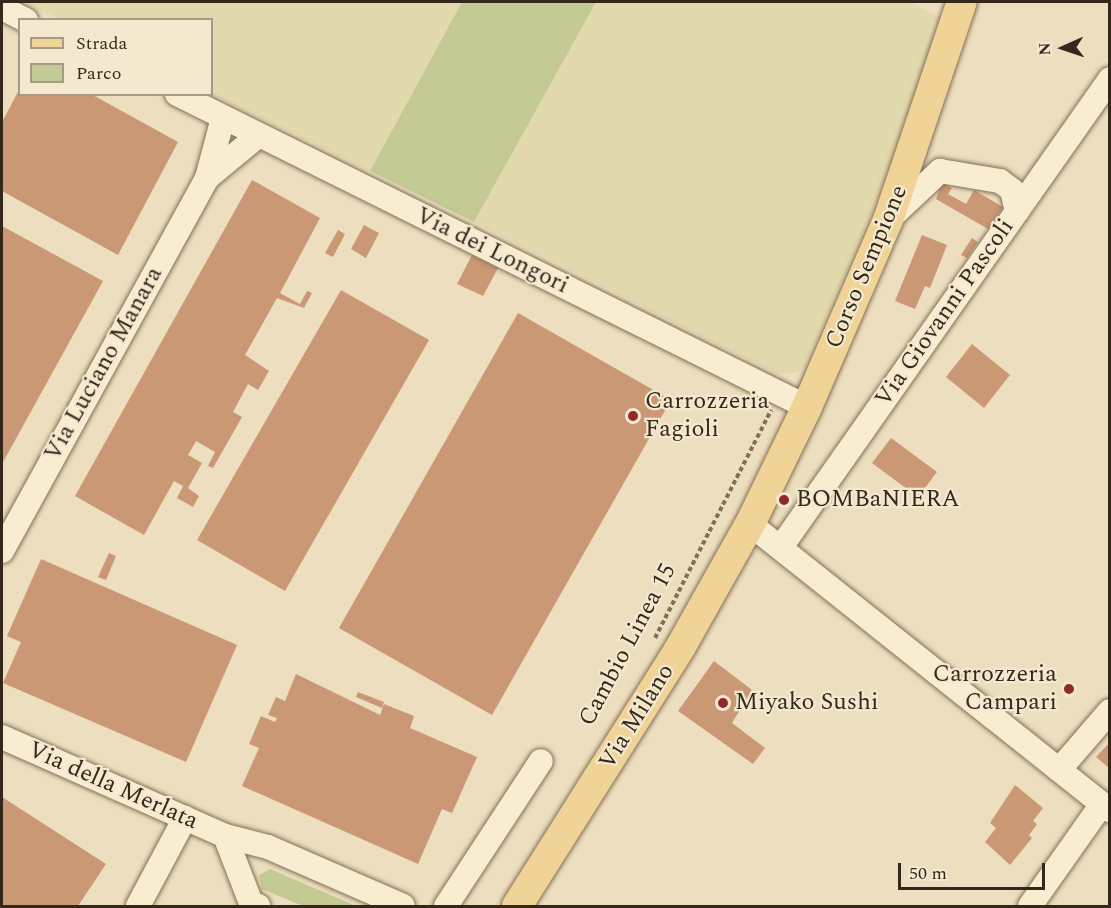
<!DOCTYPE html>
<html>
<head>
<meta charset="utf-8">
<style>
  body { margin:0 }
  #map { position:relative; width:1111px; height:908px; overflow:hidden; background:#ecdebe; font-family:Spectral,serif }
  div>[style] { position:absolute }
  .farmland>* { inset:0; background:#e2d9ac }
  .green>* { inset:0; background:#c4ca93 }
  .building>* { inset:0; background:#ca9875 }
  .path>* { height:4px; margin-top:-2px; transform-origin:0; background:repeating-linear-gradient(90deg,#846f58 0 4.5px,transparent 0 7.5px) }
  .roads { filter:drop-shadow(0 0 2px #846f58) drop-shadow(0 0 2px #846f58) }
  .minor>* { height:24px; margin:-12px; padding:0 12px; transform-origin:12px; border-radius:12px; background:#f8ecd1 }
  .major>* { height:30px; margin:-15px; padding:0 15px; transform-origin:15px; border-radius:15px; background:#f0d396 }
  .dots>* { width:16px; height:16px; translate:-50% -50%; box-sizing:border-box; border:3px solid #f4e9ce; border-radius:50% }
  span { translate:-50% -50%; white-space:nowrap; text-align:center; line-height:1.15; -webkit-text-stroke:4.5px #f4e9ce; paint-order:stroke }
  .street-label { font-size:24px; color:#34271c }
  .poi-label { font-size:24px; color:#34271c }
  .left { translate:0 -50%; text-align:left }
  .right { translate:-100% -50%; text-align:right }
  .frame { position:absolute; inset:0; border:3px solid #34271c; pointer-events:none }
  .legend { position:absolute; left:18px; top:18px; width:195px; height:78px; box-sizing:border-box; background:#f4e9ce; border:2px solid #a79b87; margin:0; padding:8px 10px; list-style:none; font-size:18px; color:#34271c }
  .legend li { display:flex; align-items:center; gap:12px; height:30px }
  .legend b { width:30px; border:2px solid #a79b87 }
  .north { position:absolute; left:1033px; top:18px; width:60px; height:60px; -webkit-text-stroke:4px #f4e9ce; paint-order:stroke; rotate:267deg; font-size:16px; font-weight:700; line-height:24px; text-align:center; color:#34271c }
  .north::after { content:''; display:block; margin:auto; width:21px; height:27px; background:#34271c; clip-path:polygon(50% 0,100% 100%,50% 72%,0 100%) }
  .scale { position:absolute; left:898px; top:863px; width:147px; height:27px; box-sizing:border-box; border:3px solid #34271c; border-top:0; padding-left:8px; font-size:18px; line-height:21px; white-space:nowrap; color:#34271c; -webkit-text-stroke:4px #f4e9ce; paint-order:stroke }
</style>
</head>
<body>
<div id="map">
  <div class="farmland">
    <div style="clip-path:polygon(23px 2px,462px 2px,370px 171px,212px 94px,212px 20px,59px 19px)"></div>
    <div style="clip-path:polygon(596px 2px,912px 2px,940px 18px,887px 177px,805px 367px,797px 372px,778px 374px,474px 222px)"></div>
  </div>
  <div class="green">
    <div style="clip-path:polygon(462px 2px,596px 2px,474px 222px,370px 171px)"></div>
    <div style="clip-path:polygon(270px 869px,356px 906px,303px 906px,262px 889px,259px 875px)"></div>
  </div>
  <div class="building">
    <div style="clip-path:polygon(20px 88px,20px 94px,91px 94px,178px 142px,118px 255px,2px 191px,2px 122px)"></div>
    <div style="clip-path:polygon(252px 180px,320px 218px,280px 293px,300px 304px,307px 291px,312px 293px,304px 308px,277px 298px,245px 355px,269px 371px,258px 390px,248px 384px,233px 412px,242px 417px,213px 468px,208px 466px,215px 452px,196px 441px,188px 455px,202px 463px,188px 488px,199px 496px,193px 507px,177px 498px,183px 486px,174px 481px,144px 535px,75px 496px)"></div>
    <div style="clip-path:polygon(942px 183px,952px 188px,948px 194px,966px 204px,974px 190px,1003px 207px,988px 229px,936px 199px)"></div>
    <div style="clip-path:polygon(364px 225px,379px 233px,366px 258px,351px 249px)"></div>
    <div style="clip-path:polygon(2px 226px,103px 281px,2px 464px)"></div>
    <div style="clip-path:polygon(338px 230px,345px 234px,333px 257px,325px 253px)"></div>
    <div style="clip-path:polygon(922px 235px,947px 245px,930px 288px,925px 286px,915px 309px,895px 301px)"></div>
    <div style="clip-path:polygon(972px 238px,978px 242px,967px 258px,961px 255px)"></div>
    <div style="clip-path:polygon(472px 255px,498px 268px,483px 296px,457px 284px)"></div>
    <div style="clip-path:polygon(341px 290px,429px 340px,285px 591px,197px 540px)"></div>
    <div style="clip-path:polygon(518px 313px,671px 400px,492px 715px,339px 628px)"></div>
    <div style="clip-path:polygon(972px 344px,1010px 375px,984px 408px,946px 377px)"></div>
    <div style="clip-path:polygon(891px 438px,937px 472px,918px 497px,872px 463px)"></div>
    <div style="clip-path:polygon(109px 553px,116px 556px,106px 580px,98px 577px)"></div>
    <div style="clip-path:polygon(41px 559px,237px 645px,186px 762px,3px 683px,21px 642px,7px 636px)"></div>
    <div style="clip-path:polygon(714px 661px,752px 690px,732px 723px,765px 748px,753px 764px,678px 711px)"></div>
    <div style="clip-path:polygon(296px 674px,380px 715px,384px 704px,414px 716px,410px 728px,477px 757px,452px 813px,442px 809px,418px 864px,242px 786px,259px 748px,249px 744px,261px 716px,275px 722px,277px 718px,268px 715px,276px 697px,285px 701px)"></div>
    <div style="clip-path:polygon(358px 692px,384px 702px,382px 708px,356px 697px)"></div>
    <div style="clip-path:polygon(1110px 742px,1110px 769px,1096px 757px)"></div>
    <div style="clip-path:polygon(1015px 785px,1043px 808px,1033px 821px,1037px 824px,1029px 835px,1032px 838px,1010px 865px,985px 842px,996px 828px,990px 823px)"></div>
    <div style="clip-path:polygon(2px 797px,106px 864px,78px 906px,2px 906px)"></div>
  </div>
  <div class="path">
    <div style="left:655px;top:638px;width:256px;rotate:-63deg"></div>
  </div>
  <div class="roads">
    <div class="minor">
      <div style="left:2px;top:8px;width:27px;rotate:27deg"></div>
      <div style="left:177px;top:94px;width:703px;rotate:26.42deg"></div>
      <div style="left:207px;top:178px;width:67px;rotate:-39.6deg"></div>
      <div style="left:890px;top:218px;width:69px;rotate:-43.2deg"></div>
      <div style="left:940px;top:171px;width:61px;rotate:9.5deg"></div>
      <div style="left:1000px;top:181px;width:15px;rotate:37deg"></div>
      <div style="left:1012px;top:190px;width:22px;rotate:77deg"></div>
      <div style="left:750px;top:524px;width:460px;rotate:38.5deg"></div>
      <div style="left:781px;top:547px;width:572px;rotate:-54.89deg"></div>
      <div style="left:2px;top:551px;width:426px;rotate:-61.2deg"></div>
      <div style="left:207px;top:178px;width:62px;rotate:-75.1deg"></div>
      <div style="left:2px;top:737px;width:244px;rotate:23.9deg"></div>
      <div style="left:225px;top:836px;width:44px;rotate:14.3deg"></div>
      <div style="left:268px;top:847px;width:147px;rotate:23.6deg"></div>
      <div style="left:1059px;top:770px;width:78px;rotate:-49.2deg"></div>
      <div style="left:225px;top:836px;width:72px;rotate:68.8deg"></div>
      <div style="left:251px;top:903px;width:8px;rotate:23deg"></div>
      <div style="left:138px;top:906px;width:100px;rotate:-61.9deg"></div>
      <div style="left:446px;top:906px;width:173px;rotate:-56.8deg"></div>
      <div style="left:1030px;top:906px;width:125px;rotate:-54.8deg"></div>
    </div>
    <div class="major">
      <div style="left:517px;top:906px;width:305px;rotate:-57.7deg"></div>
      <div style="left:680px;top:648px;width:142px;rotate:-60.6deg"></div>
      <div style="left:750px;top:524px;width:130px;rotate:-64deg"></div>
      <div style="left:807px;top:407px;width:204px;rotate:-66.6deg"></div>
      <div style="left:888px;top:220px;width:230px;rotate:-71.3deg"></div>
    </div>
  </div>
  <div class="dots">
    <div style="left:633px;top:416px;background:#91292b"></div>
    <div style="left:784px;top:500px;background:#91292b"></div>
    <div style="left:1069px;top:689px;background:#91292b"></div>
    <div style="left:723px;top:703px;background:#91292b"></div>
  </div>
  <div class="street-label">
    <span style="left:492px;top:251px;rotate:26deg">Via dei Longori</span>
    <span style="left:867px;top:267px;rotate:-67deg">Corso Sempione</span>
    <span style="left:945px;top:313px;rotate:-55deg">Via Giovanni Pascoli</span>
    <span style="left:104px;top:364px;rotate:-61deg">Via Luciano Manara</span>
    <span style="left:628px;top:645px;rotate:-62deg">Cambio Linea 15</span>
    <span style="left:637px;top:717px;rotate:-58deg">Via Milano</span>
    <span style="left:113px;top:786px;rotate:24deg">Via della Merlata</span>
  </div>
  <div class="poi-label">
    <span class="left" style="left:645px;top:416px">Carrozzeria<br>Fagioli</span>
    <span class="left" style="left:796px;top:500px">BOMBaNIERA</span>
    <span class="right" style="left:1057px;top:689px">Carrozzeria<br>Campari</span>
    <span class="left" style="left:735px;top:703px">Miyako Sushi</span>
  </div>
  <div class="frame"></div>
  <ul class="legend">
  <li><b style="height:8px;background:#f0d396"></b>Strada</li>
  <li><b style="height:16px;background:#c4ca93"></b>Parco</li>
  </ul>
  <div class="north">N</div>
  <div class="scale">50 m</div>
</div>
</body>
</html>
